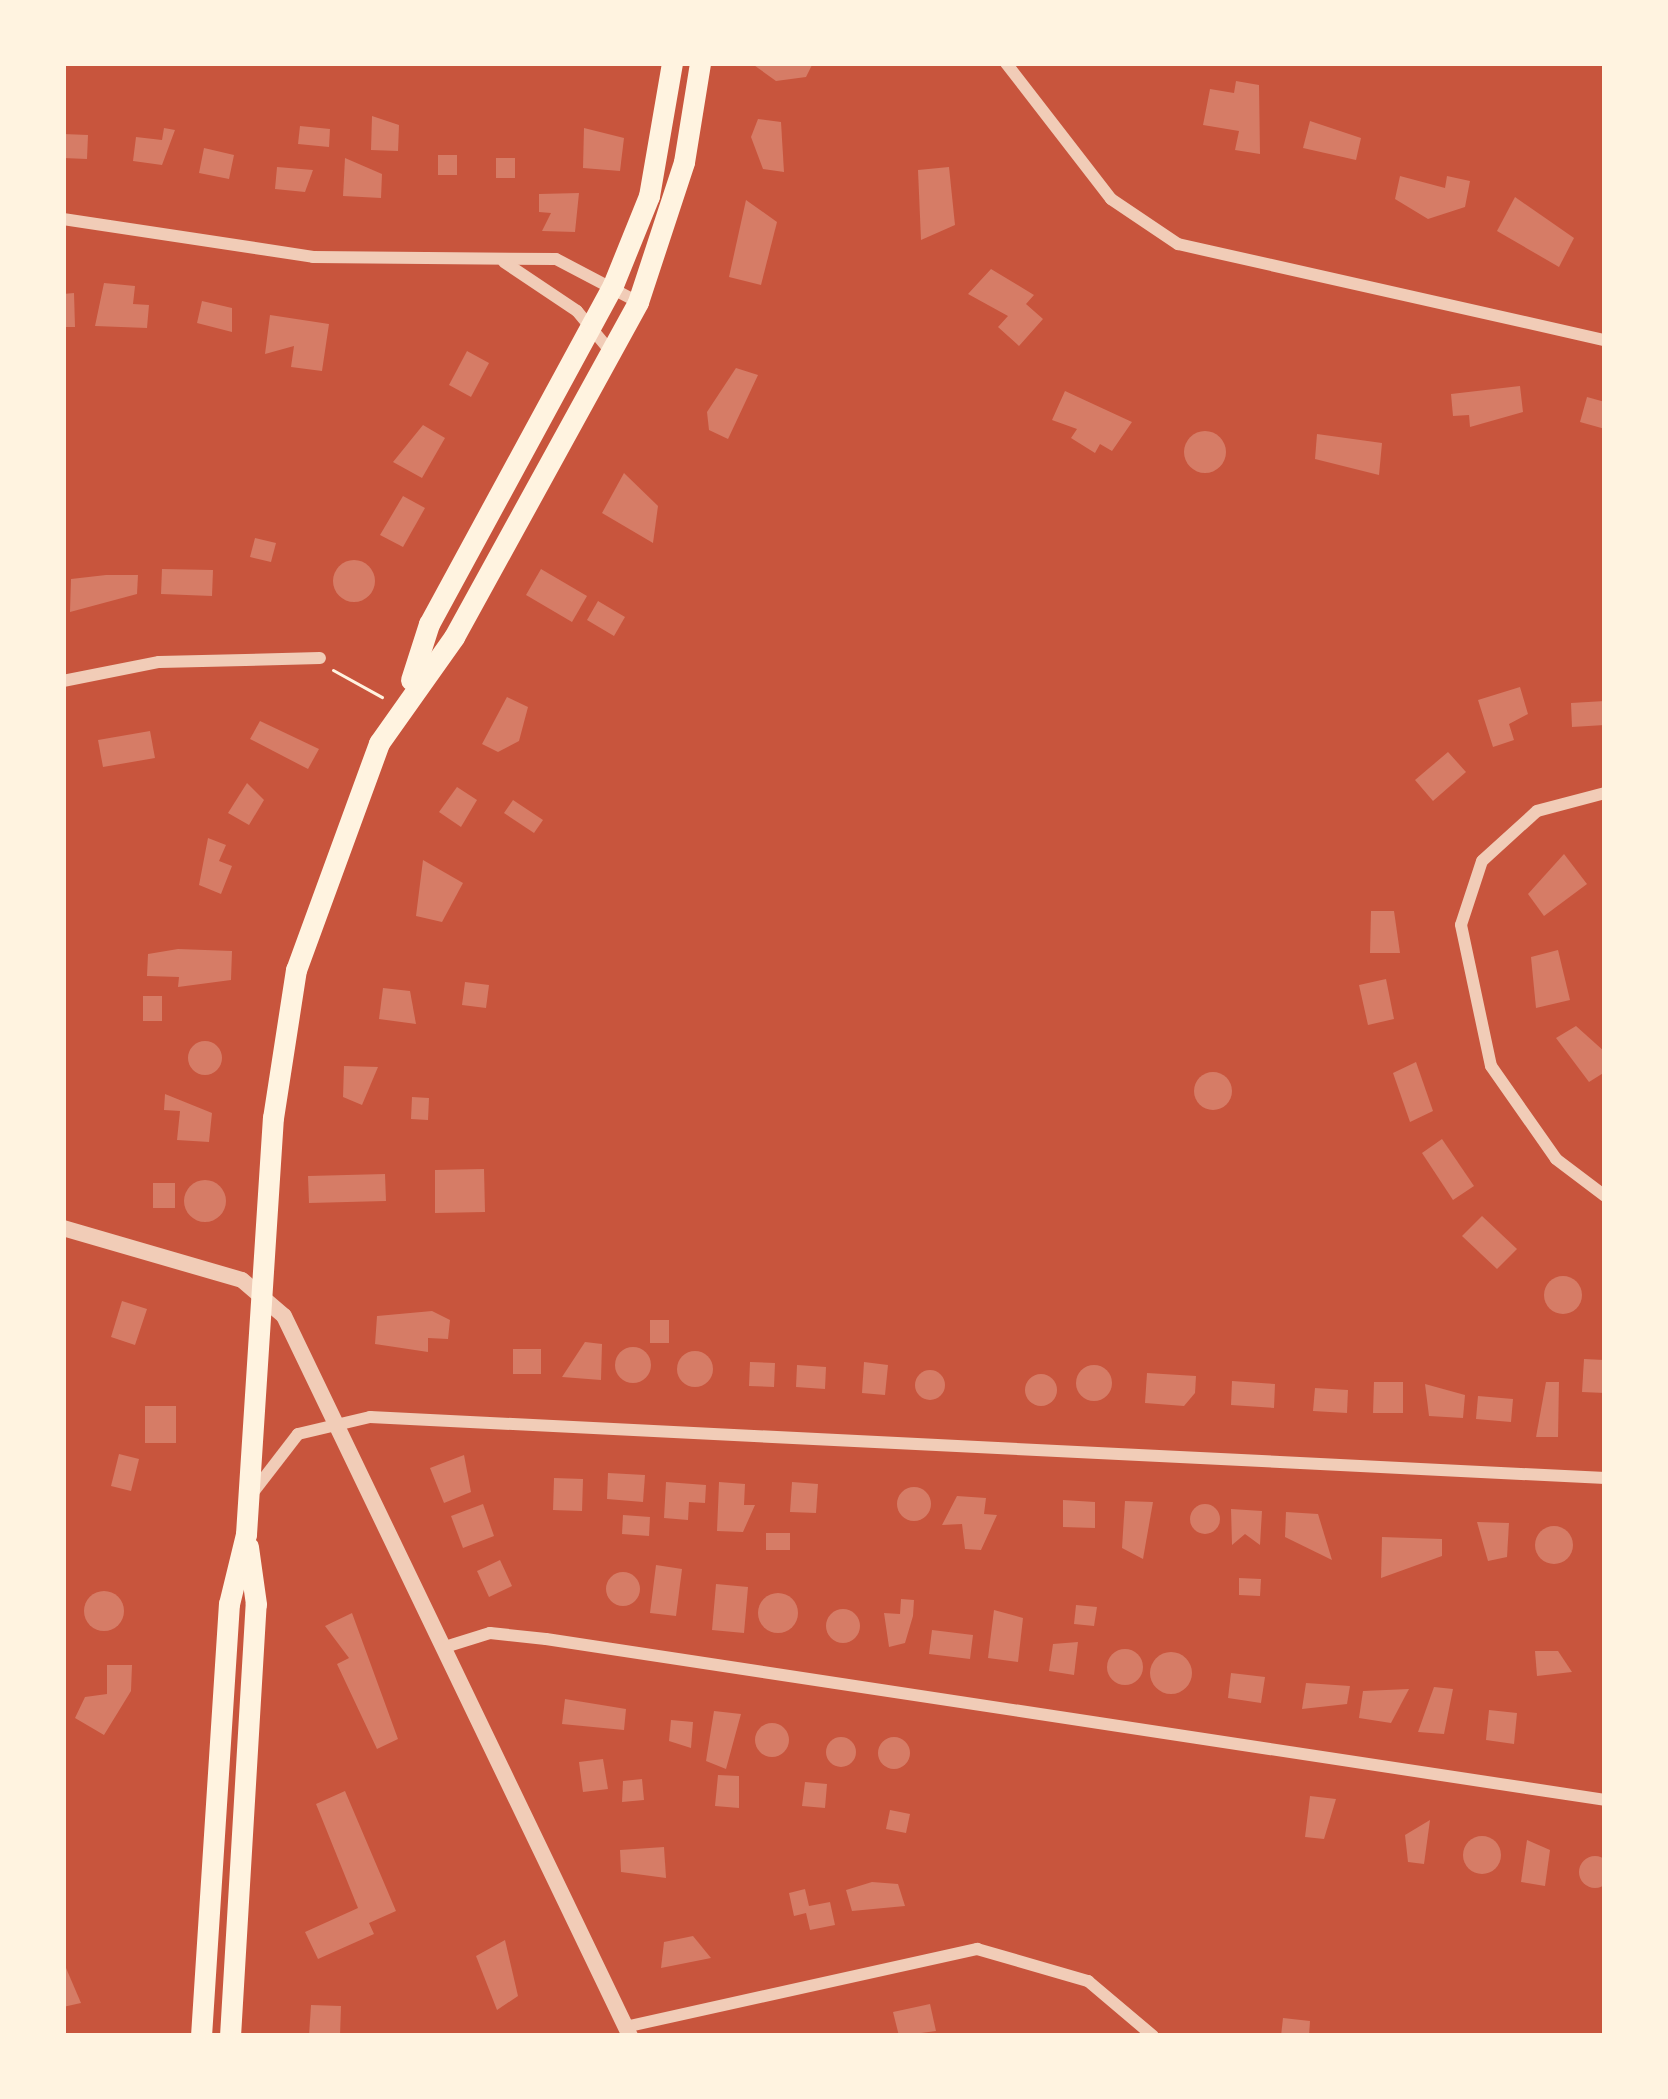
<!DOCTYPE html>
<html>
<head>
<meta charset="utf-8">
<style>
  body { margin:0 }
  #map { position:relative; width:1668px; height:2099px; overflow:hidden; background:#c8553d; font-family:"Space Grotesk",sans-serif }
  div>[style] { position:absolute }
  .building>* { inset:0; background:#d67c66 }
  .round { border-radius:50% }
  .path>* { height:3px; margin:-1.5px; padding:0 1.5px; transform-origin:1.5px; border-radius:1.5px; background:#fff3e0 }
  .minor>* { height:12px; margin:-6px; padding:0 6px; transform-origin:6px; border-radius:6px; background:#f1ccb7 }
  .tertiary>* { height:16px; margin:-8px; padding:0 8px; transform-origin:8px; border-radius:8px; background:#f1ccb7 }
  .primary>* { height:21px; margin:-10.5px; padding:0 10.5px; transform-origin:10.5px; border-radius:10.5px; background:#fff3e0 }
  span { translate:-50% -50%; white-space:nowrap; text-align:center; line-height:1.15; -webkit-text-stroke:12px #fff3e0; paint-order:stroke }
  .frame { position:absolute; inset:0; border:66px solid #fff3e0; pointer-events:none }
</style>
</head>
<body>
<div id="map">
  <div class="building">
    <div style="clip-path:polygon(751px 63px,813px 63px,806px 77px,776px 81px)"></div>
    <div style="clip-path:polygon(1236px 81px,1259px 85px,1260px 154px,1235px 150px,1239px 131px,1203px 125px,1210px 89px,1234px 93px)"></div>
    <div style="clip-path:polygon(372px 116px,399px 125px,398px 151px,371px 150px)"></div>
    <div style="clip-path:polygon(758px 119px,781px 122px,784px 172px,763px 169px,751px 137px)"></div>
    <div style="clip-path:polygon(1310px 121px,1361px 138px,1356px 160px,1303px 148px)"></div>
    <div style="clip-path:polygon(300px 126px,330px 129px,329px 147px,298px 144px)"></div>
    <div style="clip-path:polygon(164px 128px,175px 130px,162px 165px,133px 161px,136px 137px,162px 140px)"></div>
    <div style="clip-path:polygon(584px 128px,624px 138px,620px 171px,583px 168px)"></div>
    <div style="clip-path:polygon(63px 134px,88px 135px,87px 159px,63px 158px)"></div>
    <div style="clip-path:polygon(204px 148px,234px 155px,229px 179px,199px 173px)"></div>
    <div style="clip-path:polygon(438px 155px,457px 155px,457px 175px,438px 175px)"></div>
    <div style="clip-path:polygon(345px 158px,382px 174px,381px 198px,343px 196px)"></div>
    <div style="clip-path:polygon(496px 158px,515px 158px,515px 178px,496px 178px)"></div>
    <div style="clip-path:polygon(277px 167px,313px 170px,305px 192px,275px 189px)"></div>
    <div style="clip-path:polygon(949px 167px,955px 225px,921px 240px,918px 170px)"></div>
    <div style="clip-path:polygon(1400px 176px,1445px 188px,1447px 176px,1470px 181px,1465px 207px,1428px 219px,1395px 199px)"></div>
    <div style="clip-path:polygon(579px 193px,575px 232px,542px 231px,551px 213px,539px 212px,539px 194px)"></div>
    <div style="clip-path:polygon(1515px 197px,1574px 238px,1559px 267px,1497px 231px)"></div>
    <div style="clip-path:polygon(746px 200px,777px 222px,761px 285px,729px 277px)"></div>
    <div style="clip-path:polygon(991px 269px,1034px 295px,1026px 304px,1043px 319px,1019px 346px,998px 327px,1008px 316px,968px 294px)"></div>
    <div style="clip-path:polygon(104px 283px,135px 286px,133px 304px,149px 305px,147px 328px,95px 326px)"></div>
    <div style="clip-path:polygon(74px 293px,75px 327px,63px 327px,63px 294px)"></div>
    <div style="clip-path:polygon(202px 301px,232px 308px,232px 332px,197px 323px)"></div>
    <div style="clip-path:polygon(270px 315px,329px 324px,322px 371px,291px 367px,294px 346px,265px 354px)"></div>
    <div style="clip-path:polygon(467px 351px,489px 363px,471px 397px,449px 385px)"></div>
    <div style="clip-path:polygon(736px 368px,758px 375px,728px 439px,709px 430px,707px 412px)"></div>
    <div style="clip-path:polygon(1520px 386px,1523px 412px,1470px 427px,1469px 415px,1453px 416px,1451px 394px)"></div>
    <div style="clip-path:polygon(1065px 391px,1132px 422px,1112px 451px,1100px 444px,1095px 453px,1071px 438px,1077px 429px,1052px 420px)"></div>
    <div style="clip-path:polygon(1587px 397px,1605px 402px,1605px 429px,1580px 422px)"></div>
    <div style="clip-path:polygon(423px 425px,445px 438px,422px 478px,393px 462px)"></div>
    <div class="round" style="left:1184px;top:431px;width:42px;height:42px"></div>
    <div style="clip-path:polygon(1317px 434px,1382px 443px,1379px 475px,1315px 459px)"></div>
    <div style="clip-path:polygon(624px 473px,658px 506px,653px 543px,602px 513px)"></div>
    <div style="clip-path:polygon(403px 496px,425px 508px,403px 547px,380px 535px)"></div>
    <div style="clip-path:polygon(255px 538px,276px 543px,271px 562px,250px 557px)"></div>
    <div class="round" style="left:333px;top:560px;width:42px;height:42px"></div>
    <div style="clip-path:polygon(162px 569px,213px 570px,212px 596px,161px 594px)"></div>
    <div style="clip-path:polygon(541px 569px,587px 596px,572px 622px,526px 595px)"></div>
    <div style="clip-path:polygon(106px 575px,138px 575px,137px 594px,70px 612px,71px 579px)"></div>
    <div style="clip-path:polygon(598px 601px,625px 617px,614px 636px,587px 620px)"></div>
    <div style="clip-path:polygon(1520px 687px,1528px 714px,1509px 724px,1514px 740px,1493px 747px,1478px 700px)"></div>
    <div style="clip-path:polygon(507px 697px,528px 707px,519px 741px,498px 752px,482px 744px)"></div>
    <div style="clip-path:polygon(1605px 701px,1605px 725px,1572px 727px,1571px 703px)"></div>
    <div style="clip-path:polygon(260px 721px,319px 749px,308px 769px,250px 739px)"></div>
    <div style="clip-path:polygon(150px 731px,155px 758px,103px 767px,98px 740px)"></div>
    <div style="clip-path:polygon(1448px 752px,1466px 772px,1433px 801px,1415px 780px)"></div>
    <div style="clip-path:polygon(247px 783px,264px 800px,249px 825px,228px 813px)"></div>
    <div style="clip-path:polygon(457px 787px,477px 800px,461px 827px,439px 812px)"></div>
    <div style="clip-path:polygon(513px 800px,543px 820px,534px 833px,504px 813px)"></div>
    <div style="clip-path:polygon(208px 838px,226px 845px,219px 861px,232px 866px,221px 894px,199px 885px)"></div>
    <div style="clip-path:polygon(1564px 854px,1587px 884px,1544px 916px,1528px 894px)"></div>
    <div style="clip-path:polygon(423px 860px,463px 883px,442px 922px,416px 916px)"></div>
    <div style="clip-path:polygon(1371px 911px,1394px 911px,1400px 953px,1370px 953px)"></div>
    <div style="clip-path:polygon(178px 949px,232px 951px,231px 980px,178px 987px,179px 977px,147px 976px,148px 954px)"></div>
    <div style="clip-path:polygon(1558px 950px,1570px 1000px,1536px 1008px,1531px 957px)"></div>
    <div style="clip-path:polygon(1386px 979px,1394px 1019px,1368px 1025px,1359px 985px)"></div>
    <div style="clip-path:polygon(465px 982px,489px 985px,486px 1008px,462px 1005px)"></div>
    <div style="clip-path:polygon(383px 988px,410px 991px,416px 1024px,379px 1019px)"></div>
    <div style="clip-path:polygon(143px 996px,162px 996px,162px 1021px,143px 1021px)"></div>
    <div style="clip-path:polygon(1576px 1026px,1605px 1052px,1605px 1072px,1589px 1082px,1556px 1038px)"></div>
    <div class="round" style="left:188px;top:1041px;width:34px;height:34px"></div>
    <div style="clip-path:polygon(1416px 1062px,1433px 1111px,1410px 1122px,1393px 1073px)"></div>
    <div style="clip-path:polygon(344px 1066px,378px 1067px,362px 1105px,343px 1097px)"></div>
    <div class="round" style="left:1194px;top:1072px;width:38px;height:38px"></div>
    <div style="clip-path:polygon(165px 1094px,212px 1113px,209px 1142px,177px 1140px,180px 1111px,164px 1110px)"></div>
    <div style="clip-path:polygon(412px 1097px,429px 1098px,428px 1120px,411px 1119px)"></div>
    <div style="clip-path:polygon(1442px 1139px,1474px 1186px,1453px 1200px,1422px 1153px)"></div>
    <div style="clip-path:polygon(484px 1169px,485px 1212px,435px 1213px,435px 1170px)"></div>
    <div style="clip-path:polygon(385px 1174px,386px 1201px,309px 1203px,308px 1176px)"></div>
    <div class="round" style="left:184px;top:1180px;width:42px;height:42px"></div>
    <div style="clip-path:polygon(153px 1183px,175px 1183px,175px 1208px,153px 1208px)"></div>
    <div style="clip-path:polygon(1482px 1216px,1517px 1249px,1497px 1269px,1462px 1236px)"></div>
    <div class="round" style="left:1544px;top:1276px;width:38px;height:38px"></div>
    <div style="clip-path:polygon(122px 1301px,147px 1309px,135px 1345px,111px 1337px)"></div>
    <div style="clip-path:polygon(432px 1311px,450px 1320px,448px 1339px,428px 1338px,428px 1352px,375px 1344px,377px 1316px)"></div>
    <div style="clip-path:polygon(650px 1320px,669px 1320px,669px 1343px,650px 1343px)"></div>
    <div style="clip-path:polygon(585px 1342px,602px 1344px,601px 1380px,562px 1377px)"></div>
    <div class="round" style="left:615px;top:1347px;width:36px;height:36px"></div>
    <div style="clip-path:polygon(513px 1349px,541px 1349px,541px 1374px,513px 1374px)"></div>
    <div class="round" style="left:677px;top:1351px;width:36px;height:36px"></div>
    <div style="clip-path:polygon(1584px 1359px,1605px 1360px,1605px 1393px,1582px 1392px)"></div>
    <div style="clip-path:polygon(750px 1362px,775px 1363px,774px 1387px,749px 1386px)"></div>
    <div style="clip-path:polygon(864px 1362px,888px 1365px,885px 1395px,862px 1393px)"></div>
    <div class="round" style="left:1076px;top:1365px;width:36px;height:36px"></div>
    <div style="clip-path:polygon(797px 1365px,826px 1367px,825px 1389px,796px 1387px)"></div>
    <div class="round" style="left:915px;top:1370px;width:30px;height:30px"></div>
    <div style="clip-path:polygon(1147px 1373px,1196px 1376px,1195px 1393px,1184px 1406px,1145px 1403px)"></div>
    <div class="round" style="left:1025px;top:1374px;width:32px;height:32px"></div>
    <div style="clip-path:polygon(1232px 1381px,1275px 1384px,1274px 1408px,1231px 1405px)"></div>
    <div style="clip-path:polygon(1374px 1382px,1403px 1382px,1403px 1413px,1373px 1413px)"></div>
    <div style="clip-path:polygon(1546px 1382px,1559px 1382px,1558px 1437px,1536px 1437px)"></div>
    <div style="clip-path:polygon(1425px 1384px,1465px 1395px,1463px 1418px,1429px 1416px)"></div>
    <div style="clip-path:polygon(1315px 1388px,1348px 1390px,1347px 1413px,1313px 1411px)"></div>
    <div style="clip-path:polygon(1478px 1396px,1513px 1399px,1511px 1422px,1476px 1419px)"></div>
    <div style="clip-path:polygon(145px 1406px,176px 1406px,176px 1443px,145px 1443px)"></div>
    <div style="clip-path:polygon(119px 1454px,139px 1459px,131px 1491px,111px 1486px)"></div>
    <div style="clip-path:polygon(464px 1455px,471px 1492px,444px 1503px,430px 1468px)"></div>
    <div style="clip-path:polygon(608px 1473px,645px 1475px,643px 1502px,607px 1499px)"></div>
    <div style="clip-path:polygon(554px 1478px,583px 1479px,582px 1511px,553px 1510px)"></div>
    <div style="clip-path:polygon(666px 1482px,706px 1485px,705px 1503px,689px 1502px,688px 1520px,664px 1518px)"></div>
    <div style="clip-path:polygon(719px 1482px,745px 1484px,744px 1505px,755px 1505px,743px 1532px,717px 1531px)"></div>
    <div style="clip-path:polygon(792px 1482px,818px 1484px,816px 1513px,790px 1512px)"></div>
    <div class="round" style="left:897px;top:1487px;width:34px;height:34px"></div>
    <div style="clip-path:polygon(957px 1496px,986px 1498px,984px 1514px,997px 1515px,981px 1550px,965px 1549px,962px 1524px,942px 1525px)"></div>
    <div style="clip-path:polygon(1063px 1500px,1095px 1502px,1095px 1528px,1063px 1527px)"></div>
    <div style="clip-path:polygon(1125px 1501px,1153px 1502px,1143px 1559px,1122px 1548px)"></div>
    <div class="round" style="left:1190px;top:1504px;width:30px;height:30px"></div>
    <div style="clip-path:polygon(483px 1504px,494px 1536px,463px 1548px,451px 1516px)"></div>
    <div style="clip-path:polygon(1231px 1509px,1262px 1511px,1260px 1545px,1245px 1534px,1232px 1545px)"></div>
    <div style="clip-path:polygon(1286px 1512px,1318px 1514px,1332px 1560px,1285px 1537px)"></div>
    <div style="clip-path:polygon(623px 1515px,650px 1517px,649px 1536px,622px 1534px)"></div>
    <div style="clip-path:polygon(1477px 1522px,1509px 1523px,1507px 1557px,1488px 1561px)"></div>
    <div class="round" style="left:1535px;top:1526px;width:38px;height:38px"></div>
    <div style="clip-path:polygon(766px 1533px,790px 1533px,790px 1550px,766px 1550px)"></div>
    <div style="clip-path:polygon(1382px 1537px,1442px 1539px,1442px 1556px,1381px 1578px)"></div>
    <div style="clip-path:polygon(500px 1560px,512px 1586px,489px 1597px,477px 1571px)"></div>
    <div style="clip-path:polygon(656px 1565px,682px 1569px,676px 1616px,650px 1613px)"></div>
    <div class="round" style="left:606px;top:1572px;width:34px;height:34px"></div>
    <div style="clip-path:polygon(1239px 1578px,1261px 1579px,1260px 1596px,1239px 1595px)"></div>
    <div style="clip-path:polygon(716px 1584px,748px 1587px,744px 1633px,712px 1630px)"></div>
    <div class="round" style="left:84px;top:1591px;width:40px;height:40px"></div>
    <div class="round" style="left:758px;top:1593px;width:40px;height:40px"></div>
    <div style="clip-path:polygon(901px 1599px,914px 1600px,913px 1616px,905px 1643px,889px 1647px,884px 1613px,900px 1614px)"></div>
    <div style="clip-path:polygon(1076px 1605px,1097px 1607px,1094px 1626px,1074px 1624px)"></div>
    <div class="round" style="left:826px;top:1609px;width:34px;height:34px"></div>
    <div style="clip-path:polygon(994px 1610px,1023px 1618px,1018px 1662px,988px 1658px)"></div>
    <div style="clip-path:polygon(352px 1613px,398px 1739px,377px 1749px,337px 1664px,349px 1658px,325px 1626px)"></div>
    <div style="clip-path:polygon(932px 1630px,973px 1635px,970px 1659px,929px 1654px)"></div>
    <div style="clip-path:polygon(1078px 1642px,1074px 1675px,1049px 1671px,1053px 1644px)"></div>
    <div class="round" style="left:1107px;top:1649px;width:36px;height:36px"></div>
    <div style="clip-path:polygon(1535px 1651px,1558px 1651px,1572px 1672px,1537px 1676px)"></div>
    <div class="round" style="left:1150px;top:1652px;width:42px;height:42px"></div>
    <div style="clip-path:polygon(107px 1665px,132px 1665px,131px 1691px,104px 1735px,75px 1718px,85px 1697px,107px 1694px)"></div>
    <div style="clip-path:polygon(1231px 1673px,1265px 1677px,1261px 1703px,1228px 1698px)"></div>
    <div style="clip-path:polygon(1306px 1683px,1350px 1686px,1347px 1704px,1302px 1709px)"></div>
    <div style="clip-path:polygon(1434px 1687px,1453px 1689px,1444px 1734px,1418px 1732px)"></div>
    <div style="clip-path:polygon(1409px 1689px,1391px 1723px,1359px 1718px,1363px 1691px)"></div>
    <div style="clip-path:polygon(565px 1699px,626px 1709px,624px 1730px,562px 1724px)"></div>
    <div style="clip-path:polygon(1489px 1710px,1517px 1713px,1514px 1744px,1486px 1740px)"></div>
    <div style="clip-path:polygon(714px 1711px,741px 1714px,726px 1769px,706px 1761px)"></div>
    <div style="clip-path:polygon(671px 1720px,693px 1722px,691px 1748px,669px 1741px)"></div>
    <div class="round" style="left:755px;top:1723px;width:34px;height:34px"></div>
    <div class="round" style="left:878px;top:1737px;width:32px;height:32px"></div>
    <div class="round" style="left:826px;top:1737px;width:30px;height:30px"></div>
    <div style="clip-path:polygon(603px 1759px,608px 1789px,583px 1792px,579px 1762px)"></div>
    <div style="clip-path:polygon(718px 1775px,739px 1776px,739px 1808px,715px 1806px)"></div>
    <div style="clip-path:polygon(642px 1779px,644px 1800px,622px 1802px,623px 1781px)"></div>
    <div style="clip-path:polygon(805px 1782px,827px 1784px,825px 1808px,802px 1806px)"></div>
    <div style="clip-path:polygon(345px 1791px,396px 1911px,369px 1923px,374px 1934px,318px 1959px,305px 1932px,358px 1908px,316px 1804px)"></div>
    <div style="clip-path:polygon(1310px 1796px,1336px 1799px,1324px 1839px,1305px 1837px)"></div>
    <div style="clip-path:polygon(890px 1810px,910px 1814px,906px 1833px,886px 1829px)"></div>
    <div style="clip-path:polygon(1430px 1820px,1424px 1864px,1408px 1862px,1405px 1835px)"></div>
    <div class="round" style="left:1463px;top:1836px;width:38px;height:38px"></div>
    <div style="clip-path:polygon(1527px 1840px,1550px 1850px,1545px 1886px,1521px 1882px)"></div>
    <div style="clip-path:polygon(664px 1847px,666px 1878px,621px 1872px,620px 1850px)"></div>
    <div class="round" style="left:1579px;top:1856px;width:32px;height:32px"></div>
    <div style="clip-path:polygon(872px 1882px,898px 1884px,905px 1906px,852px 1911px,846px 1890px)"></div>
    <div style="clip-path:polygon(805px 1889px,809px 1906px,830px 1902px,835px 1925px,810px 1930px,806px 1913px,794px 1916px,789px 1893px)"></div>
    <div style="clip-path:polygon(693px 1936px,711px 1958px,661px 1968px,664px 1942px)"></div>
    <div style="clip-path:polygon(505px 1940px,518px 1996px,497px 2010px,476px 1956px)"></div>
    <div style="clip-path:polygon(63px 1961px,81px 2003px,63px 2007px)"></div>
    <div style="clip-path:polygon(930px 2004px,936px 2031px,899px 2036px,893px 2012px)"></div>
    <div style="clip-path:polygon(311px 2005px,341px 2006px,340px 2036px,309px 2036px)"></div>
    <div style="clip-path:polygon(1283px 2018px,1310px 2021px,1309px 2036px,1281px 2036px)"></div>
  </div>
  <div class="path">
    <div style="left:333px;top:670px;width:56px;rotate:28.9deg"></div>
  </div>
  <div class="minor">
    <div style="left:1006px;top:63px;width:172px;rotate:52.3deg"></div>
    <div style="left:1111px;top:199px;width:81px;rotate:33.9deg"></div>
    <div style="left:1178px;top:244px;width:438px;rotate:12.7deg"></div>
    <div style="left:63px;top:219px;width:253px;rotate:8.6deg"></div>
    <div style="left:313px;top:257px;width:243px;rotate:0.5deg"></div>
    <div style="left:556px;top:259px;width:93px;rotate:27.7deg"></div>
    <div style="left:504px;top:262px;width:88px;rotate:33.9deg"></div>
    <div style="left:577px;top:311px;width:53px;rotate:50.3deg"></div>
    <div style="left:63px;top:681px;width:98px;rotate:-11.2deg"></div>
    <div style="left:159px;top:662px;width:161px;rotate:-1.4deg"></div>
    <div style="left:1605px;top:793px;width:70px;rotate:165.2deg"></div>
    <div style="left:1537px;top:811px;width:74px;rotate:137.7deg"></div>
    <div style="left:1482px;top:861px;width:67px;rotate:108.2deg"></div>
    <div style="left:1461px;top:925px;width:144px;rotate:78deg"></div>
    <div style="left:1491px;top:1066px;width:113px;rotate:55deg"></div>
    <div style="left:1556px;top:1159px;width:61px;rotate:37.1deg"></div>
    <div style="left:254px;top:1491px;width:72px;rotate:-52.3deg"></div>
    <div style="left:298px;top:1434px;width:74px;rotate:-13.3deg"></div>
    <div style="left:370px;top:1417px;width:1237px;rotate:2.83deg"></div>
    <div style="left:445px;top:1647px;width:47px;rotate:-17.3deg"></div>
    <div style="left:490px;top:1633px;width:56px;rotate:6.1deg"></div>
    <div style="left:546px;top:1639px;width:1071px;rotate:8.64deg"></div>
    <div style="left:625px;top:2027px;width:361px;rotate:-12.5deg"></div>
    <div style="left:977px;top:1949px;width:116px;rotate:16.1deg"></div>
    <div style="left:1088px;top:1981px;width:85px;rotate:40.2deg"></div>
  </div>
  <div class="tertiary">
    <div style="left:63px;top:1228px;width:186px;rotate:16.2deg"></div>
    <div style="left:242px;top:1280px;width:55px;rotate:40.6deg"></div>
    <div style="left:284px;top:1316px;width:799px;rotate:64.33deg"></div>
  </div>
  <div class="primary">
    <div style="left:411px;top:680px;width:59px;rotate:-72.2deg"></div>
    <div style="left:429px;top:624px;width:386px;rotate:-61.5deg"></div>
    <div style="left:613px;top:285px;width:96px;rotate:-68deg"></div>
    <div style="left:649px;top:196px;width:135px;rotate:-80.2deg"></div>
    <div style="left:201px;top:2036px;width:433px;rotate:-86.3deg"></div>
    <div style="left:229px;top:1604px;width:72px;rotate:-76.3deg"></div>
    <div style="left:246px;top:1534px;width:417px;rotate:-86.3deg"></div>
    <div style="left:273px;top:1118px;width:150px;rotate:-81.2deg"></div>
    <div style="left:296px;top:970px;width:242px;rotate:-69.9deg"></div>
    <div style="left:379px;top:743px;width:130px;rotate:-54.7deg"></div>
    <div style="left:454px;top:637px;width:382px;rotate:-61.2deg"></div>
    <div style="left:638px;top:302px;width:147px;rotate:-71.8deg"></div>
    <div style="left:684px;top:162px;width:100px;rotate:-80.8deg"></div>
    <div style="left:230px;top:2036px;width:433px;rotate:-86.6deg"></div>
    <div style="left:256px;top:1604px;width:58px;rotate:-98deg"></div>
  </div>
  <div class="frame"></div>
</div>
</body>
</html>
